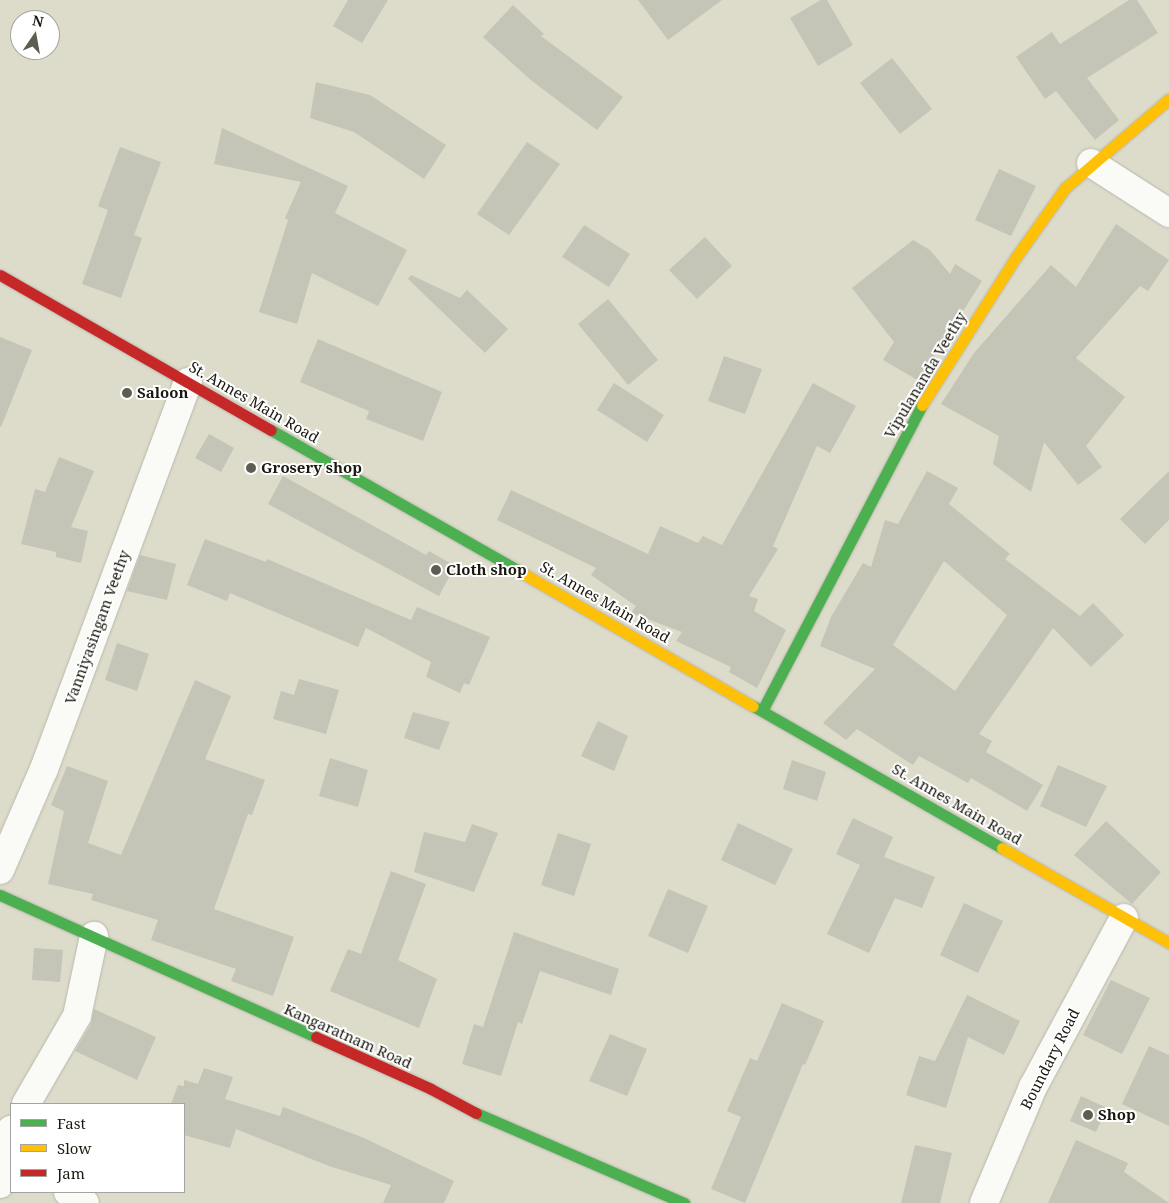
<!DOCTYPE html>
<html>
<head>
<meta charset="utf-8">
<style>
  body { margin:0 }
  #map { position:relative; width:1169px; height:1203px; overflow:hidden; background:#dddccb; font-family:"Noto Serif",serif }
  div>[style] { position:absolute }
  .building>* { inset:0; background:#c4c4b7 }
  .roads { filter:drop-shadow(0 0 1px #b8b7ab) drop-shadow(0 0 1px #b8b7ab) }
  .street>* { height:28px; margin:-14px; padding:0 14px; transform-origin:14px; border-radius:14px; background:#fafaf7 }
  .fast>* { height:11px; margin:-5.5px; padding:0 5.5px; transform-origin:5.5px; border-radius:5.5px; background:#4caf50 }
  .slow>* { height:11px; margin:-5.5px; padding:0 5.5px; transform-origin:5.5px; border-radius:5.5px; background:#ffc107 }
  .jam>* { height:11px; margin:-5.5px; padding:0 5.5px; transform-origin:5.5px; border-radius:5.5px; background:#c62828 }
  .dots>* { width:14px; height:14px; translate:-50% -50%; box-sizing:border-box; border:2px solid #fff; border-radius:50% }
  span { translate:-50% -50%; white-space:nowrap; text-align:center; line-height:1.15; -webkit-text-stroke:4px #fff; paint-order:stroke }
  .street-label { font-size:15px; color:#1a190f }
  .poi-label { font-size:15px; color:#1a190f; font-weight:700 }
  .left { translate:0 -50%; text-align:left }
  .legend { position:absolute; left:10px; top:1103px; width:175px; height:90px; box-sizing:border-box; background:#fff; border:1px solid #a3a39f; margin:0; padding:6px 9px; list-style:none; font-size:15px; color:#1a190f }
  .legend li { display:flex; align-items:center; gap:10px; height:25px }
  .legend b { width:25px; border:1px solid #a3a39f }
  .north { position:absolute; left:10px; top:10px; width:50px; height:50px; box-sizing:border-box; background:#fff; border:1px solid #a3a39f; border-radius:50%; rotate:12deg; font-size:14px; font-weight:700; line-height:20px; text-align:center; color:#1a190f }
  .north::after { content:''; display:block; margin:auto; width:18px; height:22px; background:#5e5d51; clip-path:polygon(50% 0,100% 100%,50% 72%,0 100%) }
</style>
</head>
<body>
<div id="map">
  <div class="building">
    <div style="clip-path:polygon(348px 0,388px 0,362px 43px,333px 26px)"></div>
    <div style="clip-path:polygon(638px 0,722px 0,668px 40px)"></div>
    <div style="clip-path:polygon(821px 0,827px 0,853px 45px,818px 66px,790px 18px)"></div>
    <div style="clip-path:polygon(1129px 0,1137px 0,1158px 33px,1087px 78px,1119px 120px,1095px 140px,1056px 91px,1045px 99px,1016px 57px,1052px 32px,1060px 44px)"></div>
    <div style="clip-path:polygon(513px 5px,544px 34px,541px 36px,623px 97px,597px 130px,532px 81px,483px 37px)"></div>
    <div style="clip-path:polygon(892px 58px,932px 109px,900px 134px,860px 83px)"></div>
    <div style="clip-path:polygon(316px 82px,370px 95px,446px 145px,424px 179px,354px 132px,310px 118px)"></div>
    <div style="clip-path:polygon(222px 128px,348px 186px,335px 213px,407px 250px,378px 306px,312px 273px,297px 324px,259px 312px,288px 220px,285px 218px,301px 182px,214px 164px)"></div>
    <div style="clip-path:polygon(527px 142px,560px 164px,509px 235px,477px 214px)"></div>
    <div style="clip-path:polygon(120px 147px,161px 162px,134px 235px,142px 238px,121px 298px,82px 284px,108px 210px,98px 206px)"></div>
    <div style="clip-path:polygon(999px 169px,1036px 186px,1011px 236px,975px 220px)"></div>
    <div style="clip-path:polygon(1116px 224px,1169px 260px,1148px 291px,1140px 286px,1076px 358px,1125px 397px,1086px 446px,1102px 467px,1078px 485px,1044px 442px,1031px 492px,993px 464px,999px 436px,941px 404px,974px 353px,1051px 265px,1076px 287px)"></div>
    <div style="clip-path:polygon(584px 225px,630px 254px,609px 287px,562px 257px)"></div>
    <div style="clip-path:polygon(705px 237px,732px 266px,697px 299px,669px 270px)"></div>
    <div style="clip-path:polygon(913px 240px,930px 250px,950px 274px,955px 264px,982px 281px,919px 381px,883px 360px,894px 342px,852px 288px)"></div>
    <div style="clip-path:polygon(411px 275px,460px 298px,467px 290px,508px 329px,485px 353px,408px 279px)"></div>
    <div style="clip-path:polygon(608px 299px,658px 360px,628px 385px,578px 324px)"></div>
    <div style="clip-path:polygon(0 337px,32px 350px,1px 427px,0 426px)"></div>
    <div style="clip-path:polygon(318px 339px,442px 392px,423px 441px,366px 419px,369px 411px,300px 382px)"></div>
    <div style="clip-path:polygon(724px 356px,762px 369px,745px 414px,708px 401px)"></div>
    <div style="clip-path:polygon(614px 383px,664px 415px,647px 442px,597px 410px)"></div>
    <div style="clip-path:polygon(813px 383px,856px 406px,830px 453px,817px 446px,773px 546px,778px 549px,749px 596px,758px 599px,754px 611px,786px 630px,757px 688px,729px 672px,731px 667px,676px 641px,682px 632px,631px 613px,636px 606px,591px 575px,596px 568px,497px 520px,511px 490px,648px 554px,660px 526px,698px 543px,703px 536px,722px 545px)"></div>
    <div style="clip-path:polygon(209px 434px,234px 448px,221px 472px,195px 458px)"></div>
    <div style="clip-path:polygon(59px 457px,94px 471px,71px 527px,88px 531px,81px 563px,56px 557px,56px 552px,21px 544px,35px 489px,45px 492px)"></div>
    <div style="clip-path:polygon(evenodd,927px 471px,958px 488px,949px 504px,1010px 554px,1005px 559px,1080px 616px,1093px 603px,1124px 635px,1091px 667px,1053px 628px,979px 734px,992px 741px,986px 752px,1043px 785px,1027px 811px,971px 778px,968px 783px,919px 756px,913px 765px,857px 729px,846px 740px,823px 723px,875px 669px,820px 646px,831px 617px,863px 563px,871px 567px,885px 520px,898px 524px,927px 471px,944px 561px,1007px 615px,955px 691px,893px 645px,944px 561px)"></div>
    <div style="clip-path:polygon(1169px 471px,1169px 520px,1145px 544px,1120px 519px)"></div>
    <div style="clip-path:polygon(283px 476px,426px 555px,429px 551px,455px 566px,439px 596px,268px 504px)"></div>
    <div style="clip-path:polygon(205px 539px,266px 562px,267px 559px,411px 620px,417px 607px,490px 637px,469px 685px,464px 683px,460px 693px,426px 677px,431px 662px,366px 628px,358px 647px,230px 593px,227px 601px,187px 585px)"></div>
    <div style="clip-path:polygon(140px 555px,176px 564px,167px 600px,127px 591px)"></div>
    <div style="clip-path:polygon(117px 643px,149px 654px,137px 691px,105px 680px)"></div>
    <div style="clip-path:polygon(299px 679px,339px 690px,326px 734px,273px 719px,281px 691px,294px 695px)"></div>
    <div style="clip-path:polygon(195px 680px,231px 696px,205px 759px,265px 780px,252px 815px,248px 814px,214px 909px,294px 937px,273px 996px,231px 981px,236px 969px,151px 940px,158px 920px,91px 900px,93px 894px,48px 884px,64px 811px,51px 805px,67px 766px,108px 781px,88px 843px,121px 855px)"></div>
    <div style="clip-path:polygon(413px 712px,450px 722px,439px 750px,404px 738px)"></div>
    <div style="clip-path:polygon(598px 721px,628px 736px,614px 771px,581px 756px)"></div>
    <div style="clip-path:polygon(330px 758px,368px 770px,358px 807px,319px 796px)"></div>
    <div style="clip-path:polygon(792px 760px,826px 772px,817px 801px,783px 789px)"></div>
    <div style="clip-path:polygon(1058px 765px,1107px 786px,1086px 827px,1040px 806px)"></div>
    <div style="clip-path:polygon(853px 818px,893px 837px,884px 857px,935px 877px,922px 908px,895px 898px,869px 953px,827px 934px,860px 865px,836px 854px)"></div>
    <div style="clip-path:polygon(1106px 821px,1161px 872px,1132px 904px,1074px 855px)"></div>
    <div style="clip-path:polygon(738px 823px,793px 849px,775px 885px,721px 860px)"></div>
    <div style="clip-path:polygon(472px 824px,498px 833px,474px 892px,414px 872px,424px 832px,465px 842px)"></div>
    <div style="clip-path:polygon(558px 833px,591px 844px,574px 896px,541px 885px)"></div>
    <div style="clip-path:polygon(391px 871px,426px 884px,398px 960px,437px 979px,419px 1028px,330px 991px,348px 949px,361px 954px)"></div>
    <div style="clip-path:polygon(668px 889px,708px 906px,688px 953px,648px 936px)"></div>
    <div style="clip-path:polygon(964px 903px,1003px 921px,978px 973px,940px 955px)"></div>
    <div style="clip-path:polygon(514px 932px,619px 969px,611px 995px,540px 971px,522px 1024px,518px 1022px,501px 1076px,462px 1064px,474px 1024px,483px 1027px)"></div>
    <div style="clip-path:polygon(34px 948px,63px 950px,60px 982px,32px 980px)"></div>
    <div style="clip-path:polygon(1111px 980px,1150px 998px,1122px 1054px,1083px 1035px)"></div>
    <div style="clip-path:polygon(967px 995px,1020px 1021px,1004px 1055px,968px 1037px,946px 1108px,906px 1095px,919px 1056px,935px 1061px)"></div>
    <div style="clip-path:polygon(782px 1003px,824px 1021px,805px 1065px,803px 1064px,745px 1203px,711px 1189px,741px 1117px,727px 1111px,750px 1058px,757px 1061px)"></div>
    <div style="clip-path:polygon(94px 1009px,156px 1037px,137px 1080px,75px 1051px,91px 1024px)"></div>
    <div style="clip-path:polygon(610px 1034px,647px 1049px,627px 1096px,589px 1081px)"></div>
    <div style="clip-path:polygon(1149px 1046px,1169px 1055px,1169px 1126px,1122px 1104px)"></div>
    <div style="clip-path:polygon(204px 1068px,233px 1077px,225px 1099px,280px 1116px,283px 1107px,364px 1138px,454px 1181px,444px 1203px,383px 1203px,391px 1185px,329px 1166px,236px 1129px,230px 1148px,184px 1135px,184px 1104px,171px 1104px,178px 1085px,184px 1086px,184px 1080px,198px 1084px)"></div>
    <div style="clip-path:polygon(1081px 1096px,1107px 1108px,1096px 1132px,1070px 1121px)"></div>
    <div style="clip-path:polygon(1076px 1140px,1128px 1163px,1124px 1172px,1169px 1203px,1048px 1203px)"></div>
    <div style="clip-path:polygon(915px 1145px,952px 1153px,940px 1203px,901px 1203px)"></div>
  </div>
  <div class="roads">
    <div class="street">
      <div style="left:1091px;top:163px;width:93px;rotate:32.7deg"></div>
      <div style="left:0;top:870px;width:110px;rotate:-66.5deg"></div>
      <div style="left:44px;top:769px;width:413px;rotate:-69.6deg"></div>
      <div style="left:26px;top:1104px;width:102px;rotate:-59.9deg"></div>
      <div style="left:77px;top:1016px;width:82px;rotate:-78deg"></div>
      <div style="left:0;top:1184px;width:8px;rotate:-67deg"></div>
      <div style="left:3px;top:1177px;width:29px;rotate:-94deg"></div>
      <div style="left:1px;top:1148px;width:21px;rotate:-61deg"></div>
      <div style="left:68px;top:1192px;width:20px;rotate:33deg"></div>
      <div style="left:984px;top:1203px;width:126px;rotate:-67.1deg"></div>
      <div style="left:1033px;top:1087px;width:192px;rotate:-61.7deg"></div>
    </div>
    <div class="fast">
      <div style="left:271px;top:430px;width:283px;rotate:29.6deg"></div>
      <div style="left:753px;top:706px;width:287px;rotate:29.7deg"></div>
      <div style="left:763px;top:709px;width:343px;rotate:-62.4deg"></div>
      <div style="left:0;top:895px;width:346px;rotate:24.2deg"></div>
      <div style="left:476px;top:1113px;width:227px;rotate:23.4deg"></div>
    </div>
    <div class="slow">
      <div style="left:922px;top:405px;width:175px;rotate:-57.6deg"></div>
      <div style="left:1016px;top:257px;width:85px;rotate:-54.6deg"></div>
      <div style="left:1065px;top:188px;width:137px;rotate:-40.6deg"></div>
      <div style="left:517px;top:570px;width:272px;rotate:30deg"></div>
      <div style="left:1002px;top:848px;width:192px;rotate:29.6deg"></div>
    </div>
    <div class="jam">
      <div style="left:0;top:275px;width:312px;rotate:29.8deg"></div>
      <div style="left:316px;top:1037px;width:126px;rotate:24.3deg"></div>
      <div style="left:431px;top:1089px;width:51px;rotate:28.1deg"></div>
    </div>
  </div>
  <div class="dots">
    <div style="left:127px;top:393px;background:#5e5d51"></div>
    <div style="left:251px;top:468px;background:#5e5d51"></div>
    <div style="left:436px;top:570px;background:#5e5d51"></div>
    <div style="left:1088px;top:1115px;background:#5e5d51"></div>
  </div>
  <div class="street-label">
    <span style="left:925px;top:375px;rotate:-59deg">Vipulananda Veethy</span>
    <span style="left:254px;top:402px;rotate:30deg">St. Annes Main Road</span>
    <span style="left:605px;top:602px;rotate:30deg">St. Annes Main Road</span>
    <span style="left:97px;top:627px;rotate:-70deg">Vanniyasingam Veethy</span>
    <span style="left:957px;top:804px;rotate:30deg">St. Annes Main Road</span>
    <span style="left:348px;top:1036px;rotate:24deg">Kangaratnam Road</span>
    <span style="left:1050px;top:1059px;rotate:-63deg">Boundary Road</span>
  </div>
  <div class="poi-label">
    <span class="left" style="left:137px;top:393px">Saloon</span>
    <span class="left" style="left:261px;top:468px">Grosery shop</span>
    <span class="left" style="left:446px;top:570px">Cloth shop</span>
    <span class="left" style="left:1098px;top:1115px">Shop</span>
  </div>
  <ul class="legend">
  <li><b style="height:6px;background:#4caf50"></b>Fast</li>
  <li><b style="height:6px;background:#ffc107"></b>Slow</li>
  <li><b style="height:6px;background:#c62828"></b>Jam</li>
  </ul>
  <div class="north">N</div>
</div>
</body>
</html>
